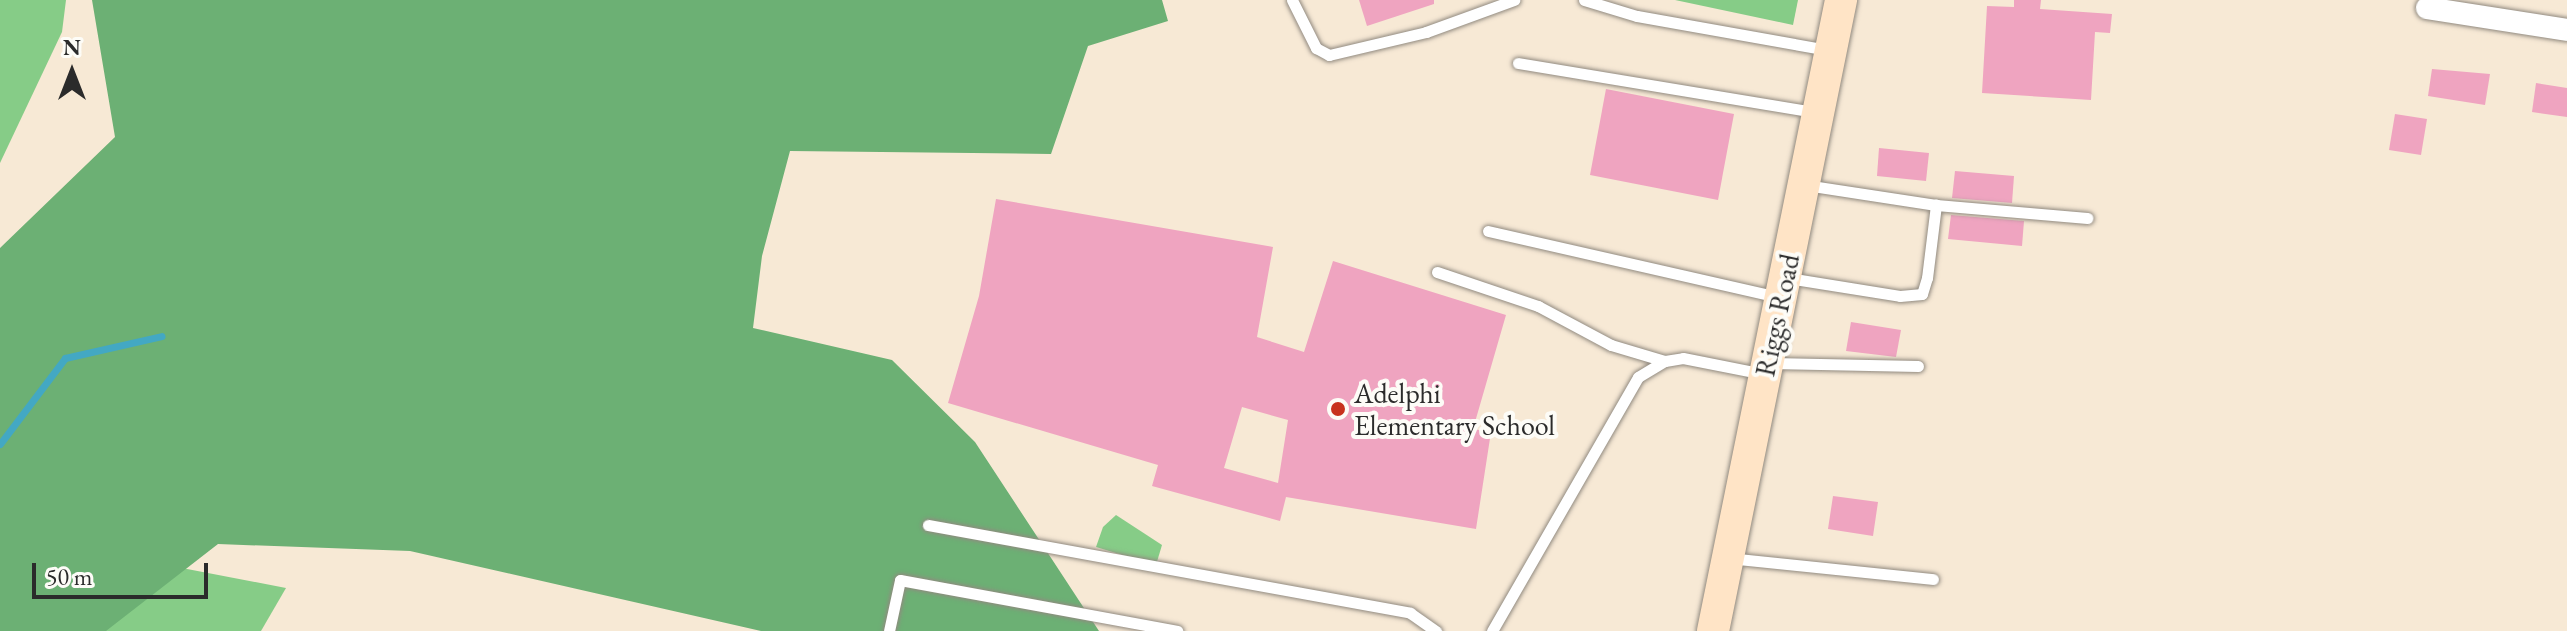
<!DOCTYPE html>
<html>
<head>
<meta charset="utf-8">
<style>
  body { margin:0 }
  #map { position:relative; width:2567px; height:631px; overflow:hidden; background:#f7e9d5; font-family:"EB Garamond",serif }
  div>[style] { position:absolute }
  .green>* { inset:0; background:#86cc87 }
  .forest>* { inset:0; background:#6cb074 }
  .stream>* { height:7px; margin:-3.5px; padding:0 3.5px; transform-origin:3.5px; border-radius:3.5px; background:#43a8c3 }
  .building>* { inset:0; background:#efa4c0 }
  .roads { filter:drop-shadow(0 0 2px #918a80) drop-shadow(0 0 2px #918a80) }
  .service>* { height:11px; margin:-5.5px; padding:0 5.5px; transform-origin:5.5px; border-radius:5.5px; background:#fff }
  .minor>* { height:22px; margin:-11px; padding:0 11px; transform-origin:11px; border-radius:11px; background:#fff }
  .secondary>* { height:32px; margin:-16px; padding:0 16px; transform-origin:16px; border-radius:16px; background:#ffe4c6 }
  .dots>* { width:22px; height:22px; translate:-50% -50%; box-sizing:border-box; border:4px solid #fdfcf7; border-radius:50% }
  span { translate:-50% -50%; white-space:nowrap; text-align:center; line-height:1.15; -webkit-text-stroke:8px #fdfcf7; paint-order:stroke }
  .street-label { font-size:28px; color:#2b2b2b }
  .poi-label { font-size:28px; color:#2b2b2b }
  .left { translate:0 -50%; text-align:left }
  .north { position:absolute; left:32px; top:32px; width:80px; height:80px; -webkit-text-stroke:6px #fdfcf7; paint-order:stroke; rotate:0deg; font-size:22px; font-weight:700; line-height:32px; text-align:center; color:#2b2b2b }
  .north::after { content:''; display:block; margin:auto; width:28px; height:36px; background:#2b2b2b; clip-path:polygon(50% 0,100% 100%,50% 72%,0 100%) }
  .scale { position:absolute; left:32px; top:563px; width:176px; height:36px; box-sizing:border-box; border:4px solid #2b2b2b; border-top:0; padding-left:10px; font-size:24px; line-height:28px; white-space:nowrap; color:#2b2b2b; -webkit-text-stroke:6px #fdfcf7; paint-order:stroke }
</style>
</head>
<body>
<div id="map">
  <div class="green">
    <div style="clip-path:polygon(0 0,66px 0,62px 32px,0 163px)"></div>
    <div style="clip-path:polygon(1675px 0,1798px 0,1793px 25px)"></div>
    <div style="clip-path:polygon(1116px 515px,1162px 545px,1156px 565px,1096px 547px,1103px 527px)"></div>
    <div style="clip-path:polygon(0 533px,286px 588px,261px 631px,0 631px)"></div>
  </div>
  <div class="forest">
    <div style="clip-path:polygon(92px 0,1162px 0,1168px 21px,1088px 46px,1051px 154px,790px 151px,762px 256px,753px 328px,892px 360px,975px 442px,1099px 631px,761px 631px,410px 551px,218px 544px,106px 631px,0 631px,0 248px,115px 137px)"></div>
  </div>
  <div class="stream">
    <div style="left:0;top:444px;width:108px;rotate:-52.9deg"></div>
    <div style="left:65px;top:358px;width:99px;rotate:-12.8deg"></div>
  </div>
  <div class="building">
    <div style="clip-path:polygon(1359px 0,1434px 0,1434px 4px,1367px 26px)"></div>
    <div style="clip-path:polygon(2014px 0,2041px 0,2040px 9px,2112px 14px,2110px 33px,2095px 32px,2091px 100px,1982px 93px,1987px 6px,2014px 7px)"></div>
    <div style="clip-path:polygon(2432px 69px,2490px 74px,2485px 105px,2428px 96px)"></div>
    <div style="clip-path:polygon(2536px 83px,2567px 88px,2567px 117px,2532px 112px)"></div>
    <div style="clip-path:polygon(1606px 89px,1734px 114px,1718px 200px,1590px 175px)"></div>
    <div style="clip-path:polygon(2395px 114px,2427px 119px,2421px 155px,2389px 150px)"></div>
    <div style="clip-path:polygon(1879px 148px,1929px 153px,1926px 181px,1877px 176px)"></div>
    <div style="clip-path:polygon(1955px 171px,2014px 176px,2012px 203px,1952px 198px)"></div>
    <div style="clip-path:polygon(evenodd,996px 199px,1273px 247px,1257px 337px,1304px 352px,1333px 261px,1506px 315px,1473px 429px,1491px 432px,1476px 529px,1286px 497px,1280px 521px,1152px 486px,1158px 465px,948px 403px,979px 296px,996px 199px,1242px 407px,1288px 420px,1278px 483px,1224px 468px,1242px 407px)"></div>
    <div style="clip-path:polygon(1951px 215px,2024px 221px,2022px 246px,1948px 239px)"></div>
    <div style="clip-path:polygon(1851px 322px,1901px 330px,1896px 357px,1846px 351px)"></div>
    <div style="clip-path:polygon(1833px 496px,1878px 502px,1873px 536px,1828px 529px)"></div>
  </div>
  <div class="roads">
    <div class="service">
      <div style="left:1292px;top:0;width:54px;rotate:63.4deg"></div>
      <div style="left:1316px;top:48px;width:15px;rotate:28deg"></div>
      <div style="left:1329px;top:55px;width:100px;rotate:-13.3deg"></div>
      <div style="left:1426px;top:32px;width:94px;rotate:-20deg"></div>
      <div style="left:1584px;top:0;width:55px;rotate:16.8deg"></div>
      <div style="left:1637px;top:16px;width:193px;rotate:10.1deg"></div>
      <div style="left:1518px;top:63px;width:300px;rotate:9.4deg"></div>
      <div style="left:1936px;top:205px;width:152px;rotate:4.9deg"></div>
      <div style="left:1488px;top:231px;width:298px;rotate:12.8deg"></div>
      <div style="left:1437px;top:272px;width:107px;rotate:18.6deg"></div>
      <div style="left:1538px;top:306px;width:83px;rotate:28.1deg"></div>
      <div style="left:1611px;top:345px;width:56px;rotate:16.5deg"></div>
      <div style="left:1788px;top:278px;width:113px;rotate:9.1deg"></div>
      <div style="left:1900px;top:296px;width:22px;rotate:-5deg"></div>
      <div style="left:1922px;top:294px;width:17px;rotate:-73deg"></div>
      <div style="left:1927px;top:278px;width:74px;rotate:-83deg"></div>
      <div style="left:1936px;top:205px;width:133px;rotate:-171.3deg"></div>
      <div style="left:1771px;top:363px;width:147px;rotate:1.2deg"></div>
      <div style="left:928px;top:525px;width:490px;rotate:10.3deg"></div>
      <div style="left:1410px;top:613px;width:32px;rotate:35deg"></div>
      <div style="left:1729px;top:558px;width:205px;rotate:5.9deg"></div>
      <div style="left:889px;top:631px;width:52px;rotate:-77.8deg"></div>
      <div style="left:900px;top:580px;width:282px;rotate:10.4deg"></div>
      <div style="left:1492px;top:631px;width:293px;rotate:-60.1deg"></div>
      <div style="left:1638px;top:377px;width:31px;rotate:-31deg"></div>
      <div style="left:1665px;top:361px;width:18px;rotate:-9deg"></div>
      <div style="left:1683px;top:358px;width:83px;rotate:11.2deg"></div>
    </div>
    <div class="minor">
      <div style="left:2427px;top:8px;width:142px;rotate:8.9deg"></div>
    </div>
    <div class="secondary">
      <div style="left:1713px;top:631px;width:644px;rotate:-78.53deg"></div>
    </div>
  </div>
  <div class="dots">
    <div style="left:1338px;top:409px;background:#c8321e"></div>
  </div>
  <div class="street-label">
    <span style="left:1777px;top:315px;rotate:-78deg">Riggs Road</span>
  </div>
  <div class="poi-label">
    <span class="left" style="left:1354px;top:409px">Adelphi<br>Elementary School</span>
  </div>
  <div class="north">N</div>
  <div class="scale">50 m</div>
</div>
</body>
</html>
